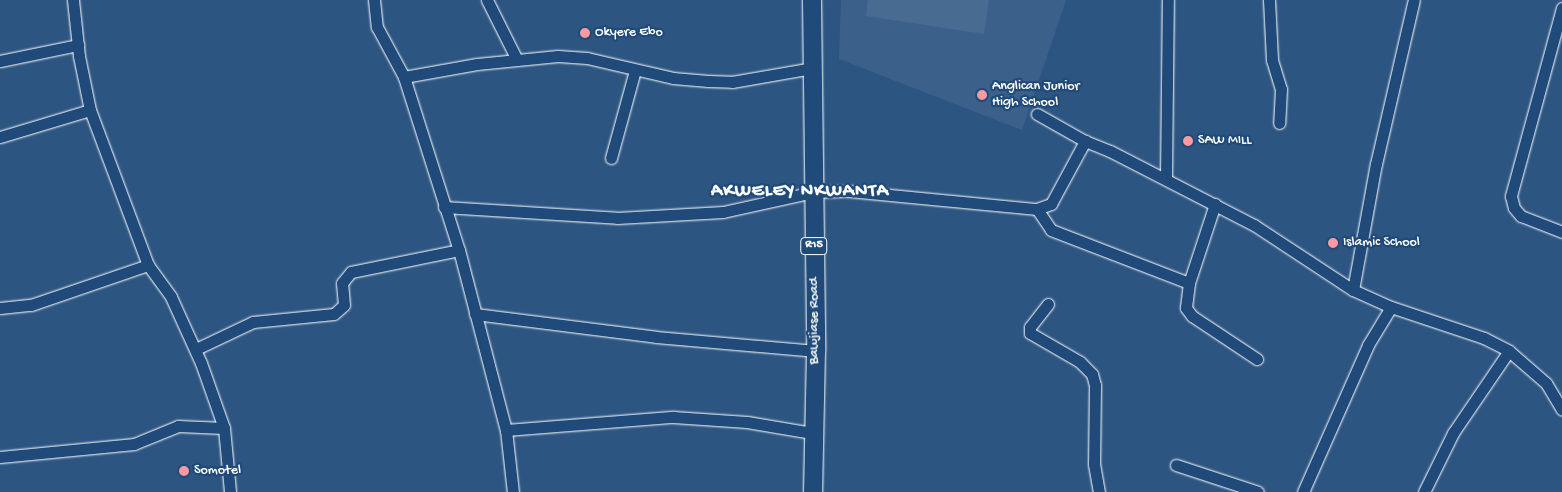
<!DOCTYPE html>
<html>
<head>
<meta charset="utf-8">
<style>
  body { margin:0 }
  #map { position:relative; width:1562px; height:492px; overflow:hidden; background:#2c5582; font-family:"Gochi Hand",sans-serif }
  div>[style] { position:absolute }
  .built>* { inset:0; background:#3b618b }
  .green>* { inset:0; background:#486b92 }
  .roads { filter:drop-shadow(0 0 1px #fff) drop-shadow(0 0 1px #fff) }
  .minor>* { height:11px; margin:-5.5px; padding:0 5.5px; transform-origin:5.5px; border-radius:5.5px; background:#1f4a7a }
  .primary>* { height:18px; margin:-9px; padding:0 9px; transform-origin:9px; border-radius:9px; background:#1f4a7a }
  .dots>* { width:14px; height:14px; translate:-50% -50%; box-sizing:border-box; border:2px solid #1f4a7a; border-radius:50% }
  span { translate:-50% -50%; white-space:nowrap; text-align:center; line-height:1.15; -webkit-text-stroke:4.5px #1f4a7a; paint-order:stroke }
  .shield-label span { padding:1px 4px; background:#1f4a7a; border:1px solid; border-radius:4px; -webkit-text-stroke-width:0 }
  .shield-label { font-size:12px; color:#fff; font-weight:700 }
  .poi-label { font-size:14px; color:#fff }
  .left { translate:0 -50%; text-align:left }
  .street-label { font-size:14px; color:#fff }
  .district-label { font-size:19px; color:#fff; font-weight:700; letter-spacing:1px }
</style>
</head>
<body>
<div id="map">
  <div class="built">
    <div style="clip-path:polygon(841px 0,1066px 0,1022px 130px,839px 59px)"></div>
  </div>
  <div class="green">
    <div style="clip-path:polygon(868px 0,989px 0,984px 34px,866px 16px)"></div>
  </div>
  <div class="roads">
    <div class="minor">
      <div style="left:73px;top:0;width:56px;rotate:83.9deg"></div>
      <div style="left:79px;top:56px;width:55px;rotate:78.5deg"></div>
      <div style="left:90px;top:110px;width:165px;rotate:69.5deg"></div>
      <div style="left:148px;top:265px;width:39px;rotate:54deg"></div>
      <div style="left:171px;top:297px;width:72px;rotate:65.6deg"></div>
      <div style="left:201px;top:363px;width:69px;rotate:70.5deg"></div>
      <div style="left:224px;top:428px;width:64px;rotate:84.6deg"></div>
      <div style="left:374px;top:0;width:27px;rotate:84deg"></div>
      <div style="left:377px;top:27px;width:57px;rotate:61.6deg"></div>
      <div style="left:404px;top:77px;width:182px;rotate:72.4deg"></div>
      <div style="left:459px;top:250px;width:186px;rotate:75.4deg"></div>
      <div style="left:506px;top:430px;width:62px;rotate:83.6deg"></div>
      <div style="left:487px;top:0;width:67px;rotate:63.4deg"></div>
      <div style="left:1269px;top:0;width:60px;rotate:87.1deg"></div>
      <div style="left:1272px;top:60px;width:30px;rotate:73deg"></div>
      <div style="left:1281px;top:89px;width:34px;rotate:93deg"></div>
      <div style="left:1562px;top:8px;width:195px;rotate:105.2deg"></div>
      <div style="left:1511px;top:196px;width:12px;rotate:76deg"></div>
      <div style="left:1514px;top:208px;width:11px;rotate:49deg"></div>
      <div style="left:1521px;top:216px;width:44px;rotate:21.3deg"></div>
      <div style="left:0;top:61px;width:80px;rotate:-11.6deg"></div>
      <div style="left:404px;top:77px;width:74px;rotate:-10.1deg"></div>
      <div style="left:477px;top:64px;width:81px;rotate:-5.6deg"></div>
      <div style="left:558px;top:56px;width:29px;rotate:4deg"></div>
      <div style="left:587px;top:58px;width:88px;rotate:13.1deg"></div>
      <div style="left:673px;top:78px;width:35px;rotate:5deg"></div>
      <div style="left:708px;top:81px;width:24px;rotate:2deg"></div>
      <div style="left:732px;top:82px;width:81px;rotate:-9.9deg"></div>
      <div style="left:1037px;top:114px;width:55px;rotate:29.4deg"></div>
      <div style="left:0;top:137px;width:94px;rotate:-16.7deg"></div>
      <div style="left:611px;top:158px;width:91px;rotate:-74.7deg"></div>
      <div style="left:1166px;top:179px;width:179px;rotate:-89.4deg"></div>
      <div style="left:1215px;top:204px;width:83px;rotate:108.2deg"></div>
      <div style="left:1189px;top:283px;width:25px;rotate:97deg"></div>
      <div style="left:1186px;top:308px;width:10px;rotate:53deg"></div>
      <div style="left:1192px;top:316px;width:78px;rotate:33.5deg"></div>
      <div style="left:444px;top:207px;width:173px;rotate:3.6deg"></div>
      <div style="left:617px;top:218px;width:106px;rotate:-3.2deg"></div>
      <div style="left:723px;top:212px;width:92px;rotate:-12.5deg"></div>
      <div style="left:813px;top:192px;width:36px;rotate:-2deg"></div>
      <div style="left:849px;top:191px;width:189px;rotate:5.5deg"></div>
      <div style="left:1037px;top:209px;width:15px;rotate:-20deg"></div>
      <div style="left:1051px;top:204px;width:72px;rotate:-61.6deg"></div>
      <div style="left:1085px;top:141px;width:27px;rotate:22deg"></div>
      <div style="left:1110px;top:151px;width:162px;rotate:27.2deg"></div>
      <div style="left:1254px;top:225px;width:118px;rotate:33.3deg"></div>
      <div style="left:1353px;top:290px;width:42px;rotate:24.1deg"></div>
      <div style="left:1391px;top:307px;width:98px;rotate:18.4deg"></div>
      <div style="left:1484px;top:338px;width:28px;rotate:27deg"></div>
      <div style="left:1509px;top:351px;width:49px;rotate:40.9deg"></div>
      <div style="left:1546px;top:383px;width:31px;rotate:59deg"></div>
      <div style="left:1037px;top:209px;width:25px;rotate:56deg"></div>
      <div style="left:1051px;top:230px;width:148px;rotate:21deg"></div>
      <div style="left:1353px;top:290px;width:128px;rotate:-79.7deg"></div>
      <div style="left:1376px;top:164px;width:168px;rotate:-77deg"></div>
      <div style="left:1048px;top:304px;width:29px;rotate:128deg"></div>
      <div style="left:1030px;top:327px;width:6px;rotate:90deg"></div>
      <div style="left:1030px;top:333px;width:58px;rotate:30.1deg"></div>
      <div style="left:1080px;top:362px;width:17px;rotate:45deg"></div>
      <div style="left:1092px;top:374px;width:11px;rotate:75deg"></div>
      <div style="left:1095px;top:385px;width:79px;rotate:90.7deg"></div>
      <div style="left:1094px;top:464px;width:28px;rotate:80deg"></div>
      <div style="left:0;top:308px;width:31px;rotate:-6deg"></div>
      <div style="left:31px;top:305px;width:124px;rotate:-18.9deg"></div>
      <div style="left:475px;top:314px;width:182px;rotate:7.2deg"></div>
      <div style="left:656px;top:337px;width:161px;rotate:5deg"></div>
      <div style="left:196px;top:349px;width:63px;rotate:-25.3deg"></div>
      <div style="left:253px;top:322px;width:81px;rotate:-5.6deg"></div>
      <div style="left:334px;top:314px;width:13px;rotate:-42deg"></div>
      <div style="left:344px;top:305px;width:22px;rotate:-95deg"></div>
      <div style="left:342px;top:283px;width:14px;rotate:-51deg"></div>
      <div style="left:351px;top:272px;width:110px;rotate:-11.5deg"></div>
      <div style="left:506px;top:430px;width:168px;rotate:-4.5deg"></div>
      <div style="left:673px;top:417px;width:74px;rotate:3.9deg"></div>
      <div style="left:747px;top:422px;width:66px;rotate:9.6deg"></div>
      <div style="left:0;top:457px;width:135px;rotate:-5.5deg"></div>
      <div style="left:134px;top:444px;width:48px;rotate:-22.2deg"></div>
      <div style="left:178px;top:426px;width:46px;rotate:2.5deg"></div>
      <div style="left:1176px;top:465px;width:86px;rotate:18.2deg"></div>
      <div style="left:1303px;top:492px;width:161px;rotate:-66.1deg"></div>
      <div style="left:1368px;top:345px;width:44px;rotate:-58.8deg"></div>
      <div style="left:1424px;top:492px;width:66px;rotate:-63.8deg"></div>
      <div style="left:1453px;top:433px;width:99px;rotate:-55.7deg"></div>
    </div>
    <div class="primary">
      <div style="left:812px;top:0;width:351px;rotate:89.3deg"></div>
      <div style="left:816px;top:351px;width:141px;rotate:91.2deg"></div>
    </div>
  </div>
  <div class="dots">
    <div style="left:585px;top:33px;background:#ff9aa2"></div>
    <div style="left:982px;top:95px;background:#ff9aa2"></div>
    <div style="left:1188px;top:141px;background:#ff9aa2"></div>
    <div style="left:1333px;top:243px;background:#ff9aa2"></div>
    <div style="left:184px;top:471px;background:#ff9aa2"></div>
  </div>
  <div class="shield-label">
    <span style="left:814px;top:246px">R15</span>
  </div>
  <div class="poi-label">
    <span class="left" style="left:595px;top:33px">Okyere Ebo</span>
    <span class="left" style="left:992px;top:95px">Anglican Junior<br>High School</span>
    <span class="left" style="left:1198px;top:141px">SAW MILL</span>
    <span class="left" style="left:1343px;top:243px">Islamic School</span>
    <span class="left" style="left:194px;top:471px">Somotel</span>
  </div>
  <div class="street-label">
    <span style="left:815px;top:321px;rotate:-90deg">Bawjiase Road</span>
  </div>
  <div class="district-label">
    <span style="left:800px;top:192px">AKWELEY NKWANTA</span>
  </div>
</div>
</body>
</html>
